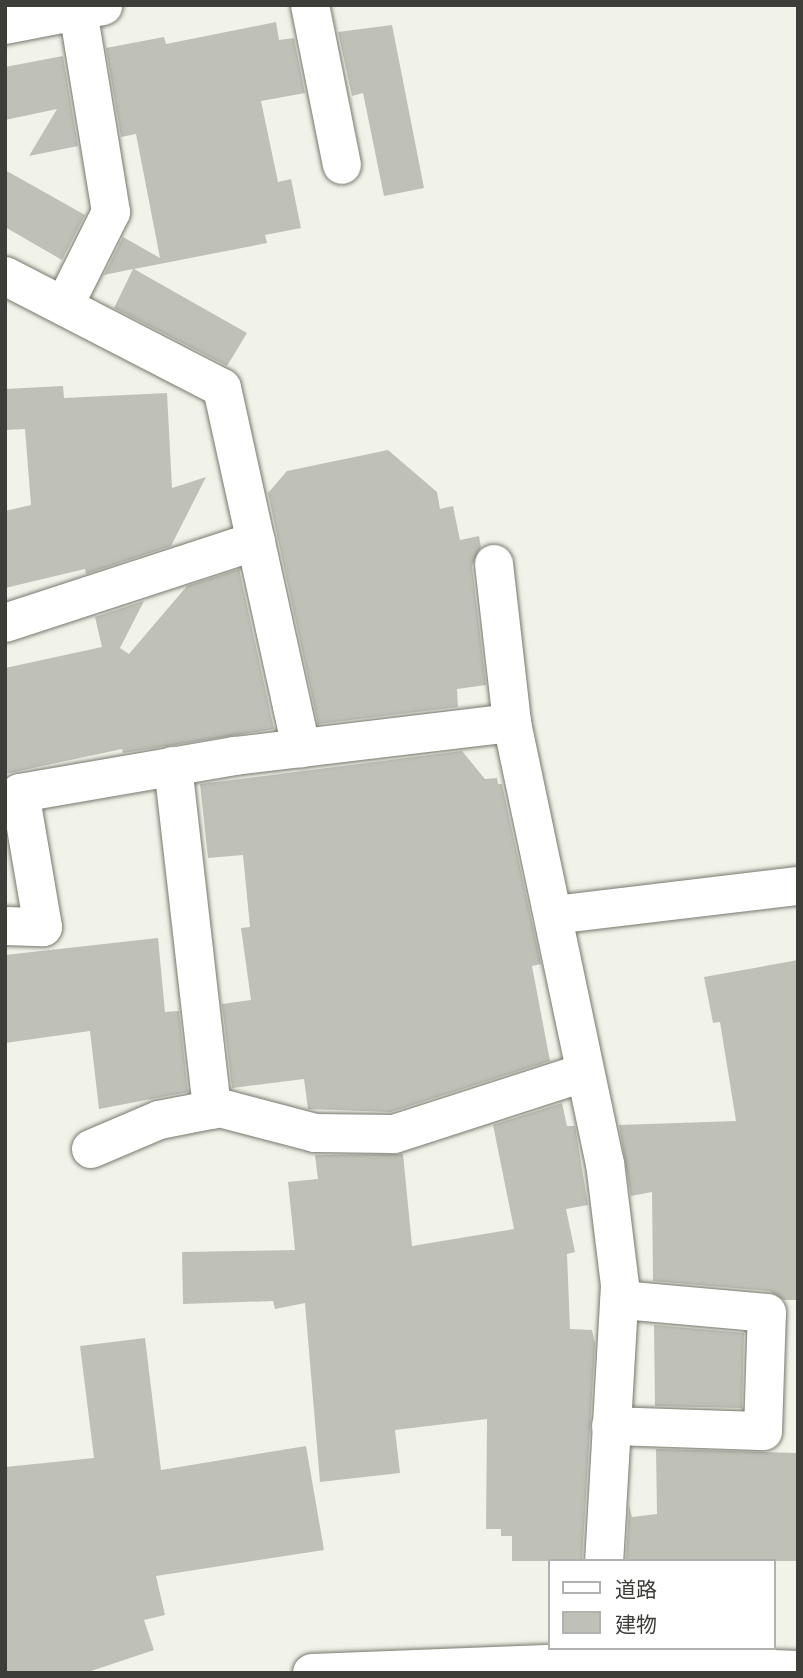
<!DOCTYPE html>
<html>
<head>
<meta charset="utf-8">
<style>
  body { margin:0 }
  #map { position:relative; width:803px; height:1678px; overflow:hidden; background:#f1f3e9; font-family:Raleway,"Noto Sans JP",sans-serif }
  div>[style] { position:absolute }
  .building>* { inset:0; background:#bfc1b7 }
  .roads { filter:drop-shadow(0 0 2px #76786e) drop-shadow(0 0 2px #76786e) }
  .minor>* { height:38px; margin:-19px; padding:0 19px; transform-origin:19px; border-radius:19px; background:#fff }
  .major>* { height:38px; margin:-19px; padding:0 19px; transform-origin:19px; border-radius:19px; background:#fff }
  span { translate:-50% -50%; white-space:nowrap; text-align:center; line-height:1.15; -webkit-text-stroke:6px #fff; paint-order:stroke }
  .frame { position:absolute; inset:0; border:7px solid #3d3e39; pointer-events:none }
  .legend { position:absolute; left:548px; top:1559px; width:228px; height:91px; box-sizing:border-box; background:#fff; border:2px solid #b1b2b0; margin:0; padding:9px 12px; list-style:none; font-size:21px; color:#3d3e39 }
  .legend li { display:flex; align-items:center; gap:14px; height:35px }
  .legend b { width:35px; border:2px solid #b1b2b0 }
</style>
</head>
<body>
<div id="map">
  <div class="building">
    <div style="clip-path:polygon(276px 22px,279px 40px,294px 38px,305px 93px,261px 101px,278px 182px,291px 179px,301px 228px,265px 235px,267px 243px,134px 269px,247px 333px,227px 366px,114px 308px,133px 269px,104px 275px,123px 237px,160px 258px,136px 134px,121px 137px,106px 48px,164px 37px,166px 44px)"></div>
    <div style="clip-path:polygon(392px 25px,424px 188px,384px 196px,363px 93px,352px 96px,338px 32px)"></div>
    <div style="clip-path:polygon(63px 56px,78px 146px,29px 156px,57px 109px,5px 120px,5px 67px)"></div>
    <div style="clip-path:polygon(5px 170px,85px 215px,62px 260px,5px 227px)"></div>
    <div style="clip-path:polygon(63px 386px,64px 398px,167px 393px,172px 488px,206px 477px,171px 546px,86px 574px,85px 569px,5px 588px,5px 511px,31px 505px,25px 429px,5px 430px,5px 389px)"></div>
    <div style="clip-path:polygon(388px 450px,437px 492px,440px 509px,453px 506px,460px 540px,479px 536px,481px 547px,472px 566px,486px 685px,457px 689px,458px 707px,318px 724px,268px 493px,287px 471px)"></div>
    <div style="clip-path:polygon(239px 569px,274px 729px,123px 753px,122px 749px,5px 774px,5px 668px,102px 647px,95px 617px,144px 601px,120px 648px,129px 654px,187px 586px)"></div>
    <div style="clip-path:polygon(462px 751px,485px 779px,497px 778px,498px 784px,502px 784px,541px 964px,532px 966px,550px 1061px,391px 1112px,308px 1109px,304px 1079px,232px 1088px,222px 1004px,251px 1000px,241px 928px,250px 927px,243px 855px,208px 858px,200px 784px)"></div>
    <div style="clip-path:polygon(158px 938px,165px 1012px,179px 1011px,188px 1092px,99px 1109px,90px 1031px,5px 1043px,5px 955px)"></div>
    <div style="clip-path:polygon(798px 960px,798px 1300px,784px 1300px,769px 1291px,653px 1281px,652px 1192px,631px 1196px,619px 1125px,736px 1121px,720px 1022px,713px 1023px,704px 977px)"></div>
    <div style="clip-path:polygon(562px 1103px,567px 1126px,575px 1126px,588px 1205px,566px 1209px,575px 1252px,567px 1254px,570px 1329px,592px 1330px,595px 1344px,582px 1561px,512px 1561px,512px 1536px,501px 1536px,501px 1529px,486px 1529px,487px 1419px,395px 1430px,400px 1473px,320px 1482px,305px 1303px,275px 1309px,273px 1301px,183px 1304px,182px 1252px,295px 1250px,288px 1182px,318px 1179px,315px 1155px,403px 1154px,412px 1246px,514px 1229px,493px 1125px)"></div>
    <div style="clip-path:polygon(654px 1325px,744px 1333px,742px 1408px,655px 1406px)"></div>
    <div style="clip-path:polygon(145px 1338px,161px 1470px,306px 1446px,324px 1550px,156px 1576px,165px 1615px,144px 1620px,154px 1650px,85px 1673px,5px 1673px,5px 1467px,94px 1458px,80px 1346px)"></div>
    <div style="clip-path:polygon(656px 1449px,798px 1453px,798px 1561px,626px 1561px,629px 1505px,632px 1517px,657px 1514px)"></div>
  </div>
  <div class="roads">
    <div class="minor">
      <div style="left:310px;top:5px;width:163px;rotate:78.7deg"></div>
      <div style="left:5px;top:25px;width:100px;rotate:-11deg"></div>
      <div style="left:5px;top:276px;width:244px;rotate:27.3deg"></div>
      <div style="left:222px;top:388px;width:369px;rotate:77.6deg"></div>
      <div style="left:64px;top:306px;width:105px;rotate:-63.4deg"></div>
      <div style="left:111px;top:212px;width:204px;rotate:-99.3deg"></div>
      <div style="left:494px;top:564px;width:160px;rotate:83.5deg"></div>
      <div style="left:512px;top:723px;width:450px;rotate:78.1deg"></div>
      <div style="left:605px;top:1163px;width:124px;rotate:83deg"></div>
      <div style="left:620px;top:1286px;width:275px;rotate:93.3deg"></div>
      <div style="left:5px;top:623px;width:264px;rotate:-18.1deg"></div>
      <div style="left:173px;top:766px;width:346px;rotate:83.5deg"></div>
      <div style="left:554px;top:915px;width:246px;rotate:-6.8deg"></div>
      <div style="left:5px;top:926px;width:38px;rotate:2deg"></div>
      <div style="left:43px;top:927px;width:136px;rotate:-99.7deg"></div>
      <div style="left:20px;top:793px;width:218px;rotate:-9.8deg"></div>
      <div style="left:235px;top:756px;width:279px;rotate:-6.8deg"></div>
      <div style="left:91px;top:1149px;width:74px;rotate:-23.1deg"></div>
      <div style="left:159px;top:1120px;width:62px;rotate:-11.1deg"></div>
      <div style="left:220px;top:1108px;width:98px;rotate:14.7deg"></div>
      <div style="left:315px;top:1133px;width:79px;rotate:0.7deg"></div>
      <div style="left:394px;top:1134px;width:199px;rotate:-17.9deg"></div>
      <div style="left:611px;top:1426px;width:152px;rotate:1.9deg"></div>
      <div style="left:763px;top:1431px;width:118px;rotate:-88.1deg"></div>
      <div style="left:767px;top:1313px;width:148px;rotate:-174.9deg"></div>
    </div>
    <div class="major">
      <div style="left:312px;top:1673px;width:286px;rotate:-2.2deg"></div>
      <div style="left:598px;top:1662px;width:200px;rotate:2.3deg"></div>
    </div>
  </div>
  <div class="frame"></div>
  <ul class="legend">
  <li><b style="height:9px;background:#fff"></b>道路</li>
  <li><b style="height:19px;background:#bfc1b7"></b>建物</li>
  </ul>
</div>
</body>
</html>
